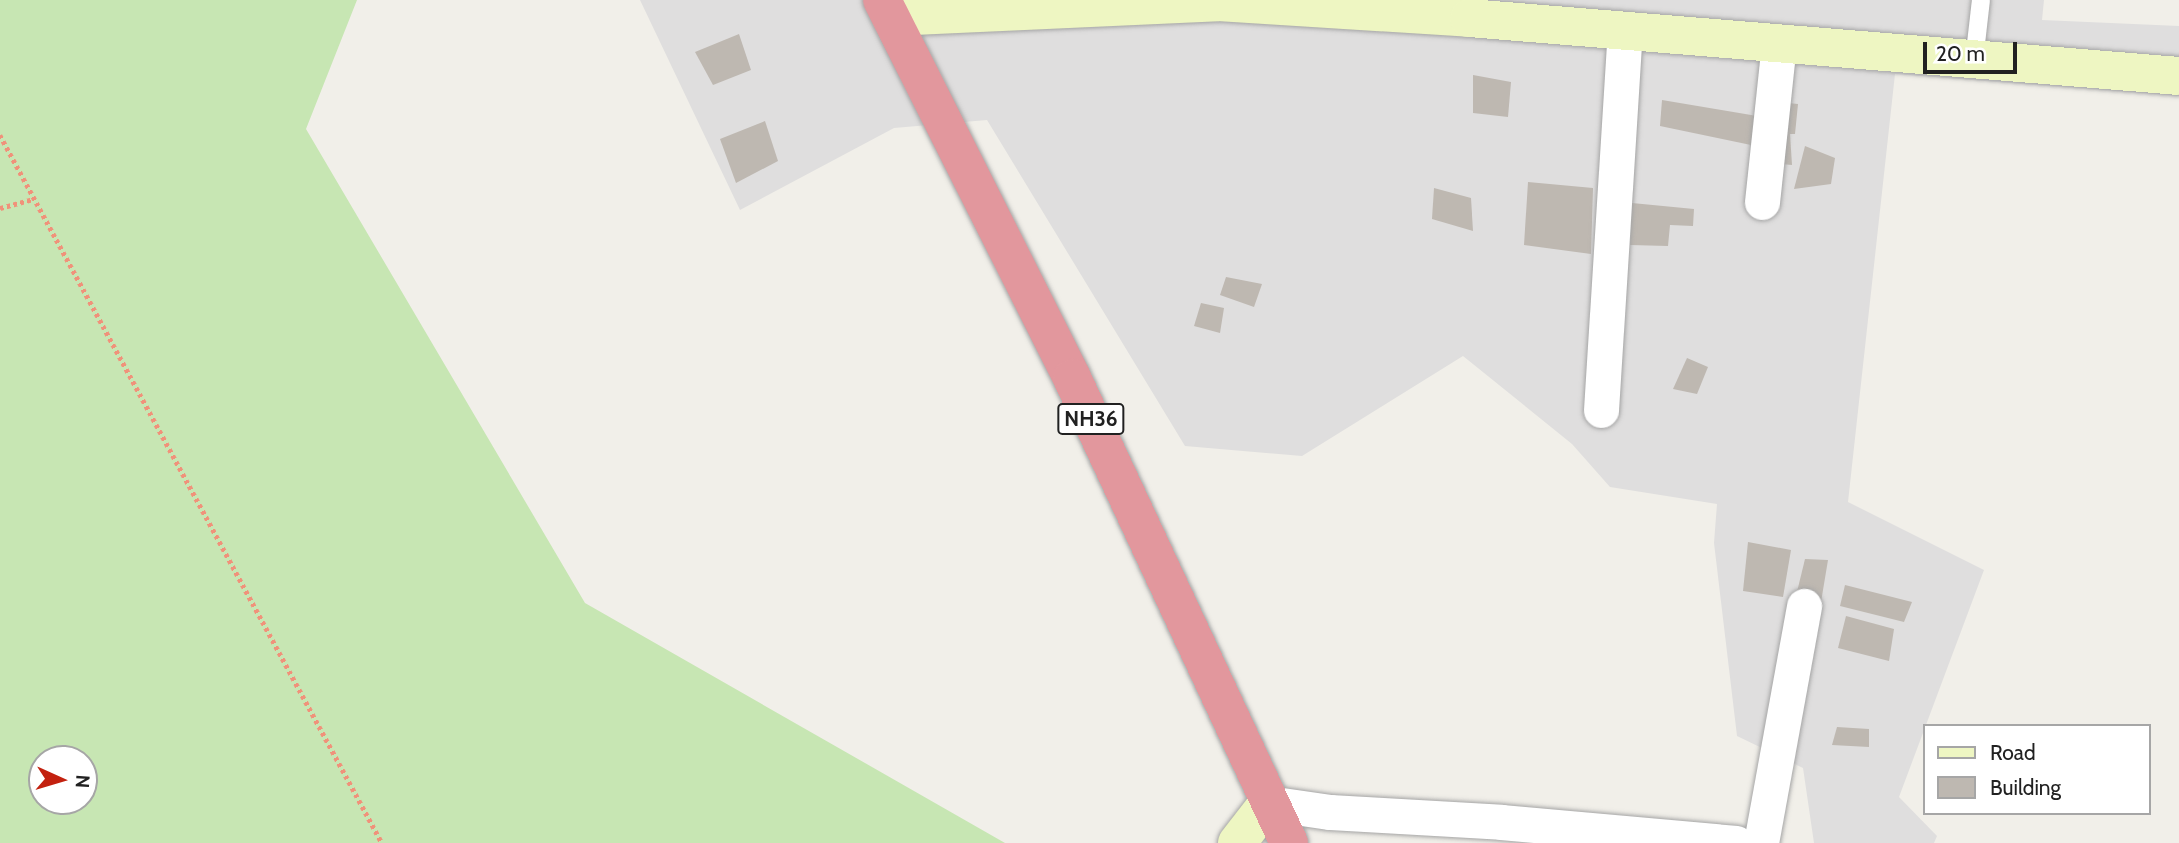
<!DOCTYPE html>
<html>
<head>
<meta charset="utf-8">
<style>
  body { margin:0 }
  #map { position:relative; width:2179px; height:843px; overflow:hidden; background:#f1efe9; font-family:Cabin,sans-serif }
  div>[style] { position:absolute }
  .residential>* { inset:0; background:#dfdede }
  .grass>* { inset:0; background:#c7e6b3 }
  .building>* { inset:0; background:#beb8b1 }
  .path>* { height:4.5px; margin-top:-2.25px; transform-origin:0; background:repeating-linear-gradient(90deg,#f0927a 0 3.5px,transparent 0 7px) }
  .roads { filter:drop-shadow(0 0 2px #a5a5a5) drop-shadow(0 0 2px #a5a5a5) }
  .lane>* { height:18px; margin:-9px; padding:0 9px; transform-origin:9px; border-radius:9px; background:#fff }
  .street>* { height:35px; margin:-17.5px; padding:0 17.5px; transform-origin:17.5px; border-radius:17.5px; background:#fff }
  .secondary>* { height:38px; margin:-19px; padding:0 19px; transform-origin:19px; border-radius:19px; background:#eef6c2 }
  .highway>* { height:38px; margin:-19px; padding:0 19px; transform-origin:19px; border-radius:19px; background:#e2979d }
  span { translate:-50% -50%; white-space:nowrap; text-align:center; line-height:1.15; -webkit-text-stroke:5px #fff; paint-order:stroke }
  .shield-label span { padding:2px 5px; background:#fff; border:2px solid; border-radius:5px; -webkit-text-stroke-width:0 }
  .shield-label { font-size:21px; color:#212121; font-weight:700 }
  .legend { position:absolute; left:1923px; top:724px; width:228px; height:91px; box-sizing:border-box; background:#fff; border:2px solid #a6a6a6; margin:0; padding:9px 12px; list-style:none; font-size:21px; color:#212121 }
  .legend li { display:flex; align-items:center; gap:14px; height:35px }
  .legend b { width:35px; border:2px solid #a6a6a6 }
  .north { position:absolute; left:28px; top:745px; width:70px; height:70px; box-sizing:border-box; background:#fff; border:2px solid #a6a6a6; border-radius:50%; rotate:94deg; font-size:19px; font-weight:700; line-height:28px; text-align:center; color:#212121 }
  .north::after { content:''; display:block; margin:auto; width:24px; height:32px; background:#c3210f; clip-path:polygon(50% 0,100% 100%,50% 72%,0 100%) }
  .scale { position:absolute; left:1923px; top:42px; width:94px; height:32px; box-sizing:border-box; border:4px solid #212121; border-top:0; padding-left:9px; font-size:21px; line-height:24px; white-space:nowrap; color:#212121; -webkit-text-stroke:5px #fff; paint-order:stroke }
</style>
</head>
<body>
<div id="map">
  <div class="residential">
    <div style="clip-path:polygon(640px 0,2044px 0,2042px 20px,2179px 26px,2179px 96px,1895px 74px,1848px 502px,1984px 570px,1899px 797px,1937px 836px,1934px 843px,1814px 843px,1803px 768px,1737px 736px,1714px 543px,1717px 504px,1610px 487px,1572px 444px,1463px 356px,1302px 456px,1185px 446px,987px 120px,894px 128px,740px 210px)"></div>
  </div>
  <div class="grass">
    <div style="clip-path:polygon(evenodd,0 0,357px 0,306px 129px,585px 603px,1005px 843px,0 843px,0 0,42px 759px,84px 759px,84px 801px,42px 801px,42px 759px)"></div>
  </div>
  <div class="building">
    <div style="clip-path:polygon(739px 34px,751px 70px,713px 85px,695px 52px)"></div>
    <div style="clip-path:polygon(1473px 75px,1511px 82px,1508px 117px,1473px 113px)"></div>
    <div style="clip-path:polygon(1662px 100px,1763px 117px,1751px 145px,1660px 126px)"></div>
    <div style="clip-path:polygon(1777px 102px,1798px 104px,1795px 134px,1790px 134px,1792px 165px,1768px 163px)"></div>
    <div style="clip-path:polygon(765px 121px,778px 161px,736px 183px,720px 139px)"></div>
    <div style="clip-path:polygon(1805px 146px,1835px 158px,1831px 184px,1794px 189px)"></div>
    <div style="clip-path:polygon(1528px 182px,1593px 188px,1591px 254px,1524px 245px)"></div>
    <div style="clip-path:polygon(1434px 188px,1471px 198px,1473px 231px,1432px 219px)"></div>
    <div style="clip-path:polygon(1632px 203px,1694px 209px,1693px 226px,1670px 225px,1668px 246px,1630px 245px)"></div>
    <div style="clip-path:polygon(1226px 277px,1262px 284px,1254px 307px,1220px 295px)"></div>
    <div style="clip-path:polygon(1201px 303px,1224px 308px,1220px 333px,1194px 326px)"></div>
    <div style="clip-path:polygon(1687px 358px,1708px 367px,1697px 394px,1673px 389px)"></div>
    <div style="clip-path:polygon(1748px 542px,1791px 550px,1783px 597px,1743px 591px)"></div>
    <div style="clip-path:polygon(1805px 559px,1828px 560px,1821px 602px,1796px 596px)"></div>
    <div style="clip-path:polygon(1845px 585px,1912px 602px,1904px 622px,1840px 606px)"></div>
    <div style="clip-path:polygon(1846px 616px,1894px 629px,1889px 661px,1838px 648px)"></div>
    <div style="clip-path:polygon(1837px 727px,1869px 729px,1869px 747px,1832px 745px)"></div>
  </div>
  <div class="path">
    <div style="left:0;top:135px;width:804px;rotate:61.65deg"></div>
    <div style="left:0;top:208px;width:34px;rotate:-15deg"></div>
  </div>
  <div class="roads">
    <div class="lane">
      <div style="left:1974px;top:61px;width:61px;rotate:-83.5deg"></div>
    </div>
    <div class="street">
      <div style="left:1762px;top:202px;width:159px;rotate:-83.9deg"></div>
      <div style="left:1601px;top:410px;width:380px;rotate:-86.4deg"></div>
      <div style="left:1268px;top:803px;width:63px;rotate:8.3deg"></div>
      <div style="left:1330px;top:812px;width:171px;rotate:3.3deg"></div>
      <div style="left:1501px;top:822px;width:236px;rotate:5.1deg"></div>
      <div style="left:1761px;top:843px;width:241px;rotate:-79.7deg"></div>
    </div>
    <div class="secondary">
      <div style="left:891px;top:17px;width:327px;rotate:-2.6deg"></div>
      <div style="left:1218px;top:2px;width:252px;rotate:3.6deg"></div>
      <div style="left:1469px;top:18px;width:712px;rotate:4.67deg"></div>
      <div style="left:1237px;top:843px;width:51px;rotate:-52.2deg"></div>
    </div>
    <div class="highway">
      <div style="left:882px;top:0;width:423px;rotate:63.3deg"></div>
      <div style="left:1072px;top:378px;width:513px;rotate:64.98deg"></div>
    </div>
  </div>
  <div class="shield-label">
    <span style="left:1091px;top:419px">NH36</span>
  </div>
  <ul class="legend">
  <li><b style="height:9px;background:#eef6c2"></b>Road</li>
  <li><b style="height:19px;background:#beb8b1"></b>Building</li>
  </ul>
  <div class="north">N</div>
  <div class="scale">20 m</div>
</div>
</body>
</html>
